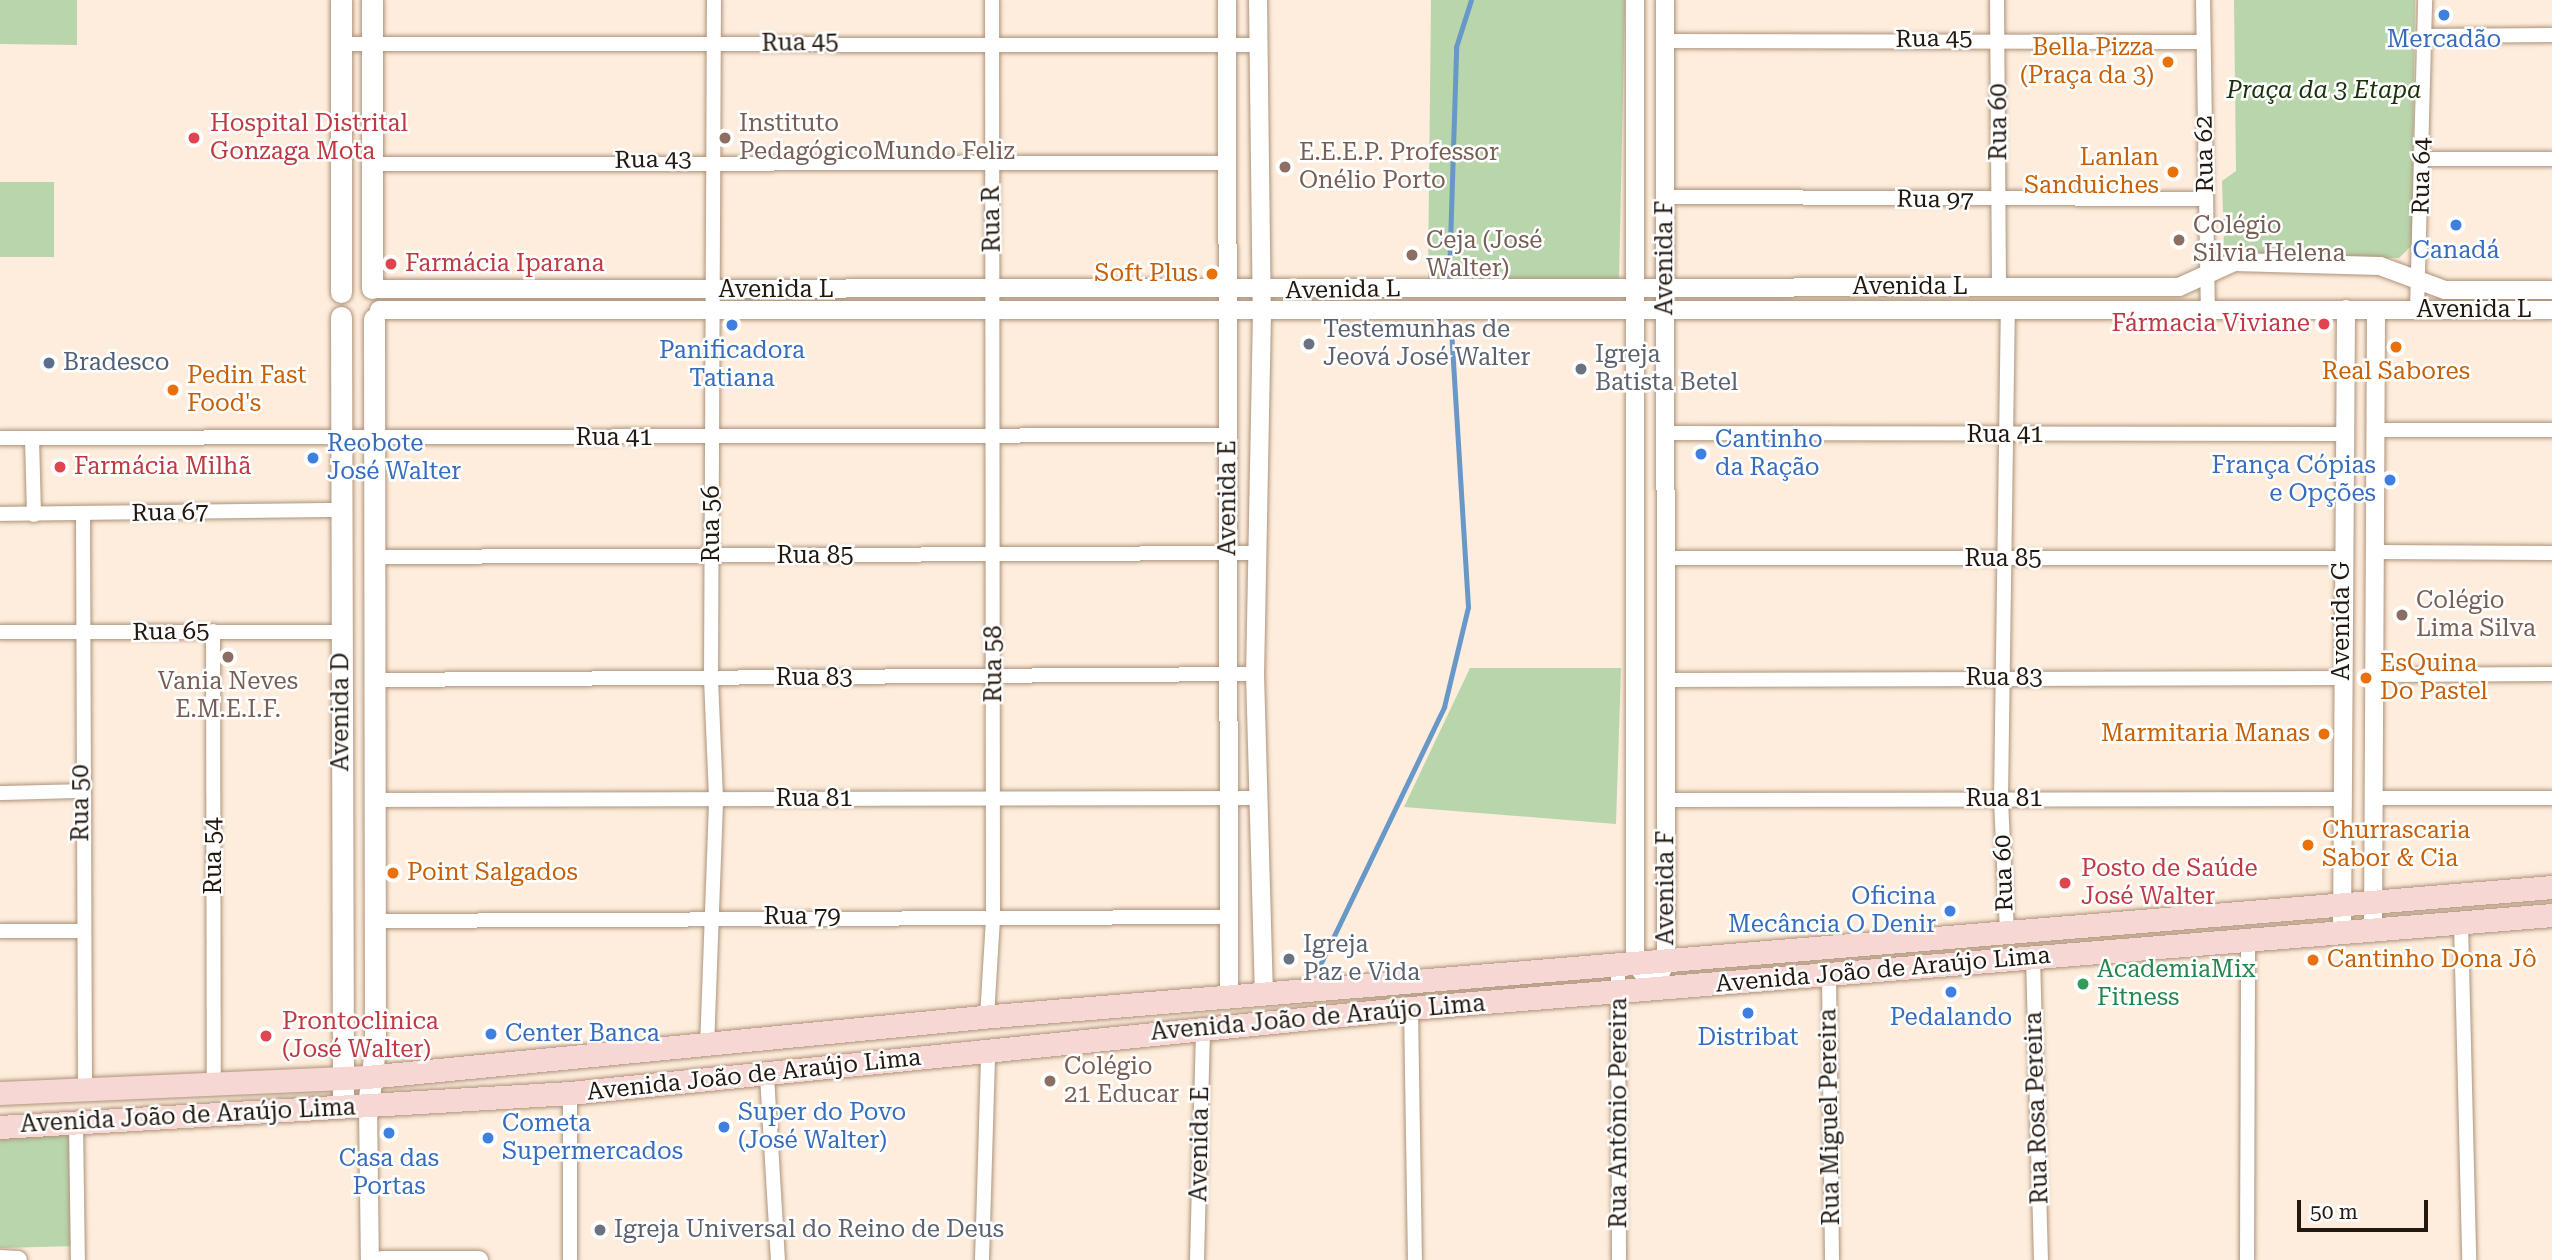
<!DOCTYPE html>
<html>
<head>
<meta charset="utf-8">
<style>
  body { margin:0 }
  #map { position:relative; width:2552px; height:1260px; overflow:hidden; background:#feeddc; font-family:"Roboto Serif",serif }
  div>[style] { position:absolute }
  .green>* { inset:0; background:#b9d5ac }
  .stream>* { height:5px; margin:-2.5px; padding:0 2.5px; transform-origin:2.5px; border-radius:2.5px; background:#6898c8 }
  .roads { filter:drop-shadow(0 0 2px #ad937a) drop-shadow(0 0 2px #ad937a) }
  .minor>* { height:14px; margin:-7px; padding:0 7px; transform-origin:7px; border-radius:7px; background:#fff }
  .tertiary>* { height:18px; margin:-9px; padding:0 9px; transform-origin:9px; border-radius:9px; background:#fff }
  .secondary>* { height:21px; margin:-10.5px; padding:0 10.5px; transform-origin:10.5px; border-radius:10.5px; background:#fff }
  .primary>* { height:23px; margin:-11.5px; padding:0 11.5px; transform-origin:11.5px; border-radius:11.5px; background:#f7d7d4 }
  .dots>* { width:19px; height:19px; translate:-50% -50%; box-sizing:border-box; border:4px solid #fff; border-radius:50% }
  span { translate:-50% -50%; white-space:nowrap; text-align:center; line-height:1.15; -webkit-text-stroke:5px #fff; paint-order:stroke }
  .street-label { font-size:24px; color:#22180f }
  .shop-label { font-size:24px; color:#366cbe }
  .left { translate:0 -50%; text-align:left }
  .right { translate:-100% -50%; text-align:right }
  .food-label { font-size:24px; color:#c56008 }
  .park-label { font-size:24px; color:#193109; font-style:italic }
  .health-label { font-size:24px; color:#be3a42 }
  .education-label { font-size:24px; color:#785e54 }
  .worship-label { font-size:24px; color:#5b616d }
  .service-label { font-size:24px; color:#4e5e75 }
  .leisure-label { font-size:24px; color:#27864d }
  .scale { position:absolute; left:2297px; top:1200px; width:131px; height:32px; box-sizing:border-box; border:4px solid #22180f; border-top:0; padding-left:9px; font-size:21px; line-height:24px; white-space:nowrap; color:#22180f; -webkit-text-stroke:5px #fff; paint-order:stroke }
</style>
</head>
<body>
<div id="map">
  <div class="green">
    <div style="clip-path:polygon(0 0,77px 0,77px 45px,0 44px)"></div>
    <div style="clip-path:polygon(1431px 0,1625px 0,1619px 279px,1428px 279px)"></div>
    <div style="clip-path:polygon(2234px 0,2415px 0,2412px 245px,2399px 258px,2237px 257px,2224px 246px,2222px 181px,2236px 171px)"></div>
    <div style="clip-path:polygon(0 182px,54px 182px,54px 257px,0 257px)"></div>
    <div style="clip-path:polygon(1470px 668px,1621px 668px,1616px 824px,1404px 807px)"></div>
    <div style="clip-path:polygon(66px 1131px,74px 1140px,77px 1246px,0 1248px,0 1134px)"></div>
  </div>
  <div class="stream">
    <div style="left:1449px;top:276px;width:229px;rotate:-88.2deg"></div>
    <div style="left:1456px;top:47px;width:49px;rotate:-72.3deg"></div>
    <div style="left:1318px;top:969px;width:291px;rotate:-64.3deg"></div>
    <div style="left:1444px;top:707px;width:103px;rotate:-76.5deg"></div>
    <div style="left:1468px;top:607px;width:277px;rotate:-93.5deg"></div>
  </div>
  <div class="roads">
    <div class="minor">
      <div style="left:1997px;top:0;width:287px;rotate:89.6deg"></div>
      <div style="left:2203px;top:0;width:307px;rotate:89.1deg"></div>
      <div style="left:2424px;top:36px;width:128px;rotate:-0.4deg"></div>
      <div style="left:1665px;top:41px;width:538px;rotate:0.11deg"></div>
      <div style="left:341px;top:44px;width:917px;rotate:0.06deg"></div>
      <div style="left:2422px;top:159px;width:130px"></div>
      <div style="left:372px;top:164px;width:856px;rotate:-0.07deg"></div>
      <div style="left:1665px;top:197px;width:540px;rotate:0.21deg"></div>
      <div style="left:2417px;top:310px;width:310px;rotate:-88.5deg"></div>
      <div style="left:2375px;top:430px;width:177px"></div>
      <div style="left:1664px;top:433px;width:682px;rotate:0.08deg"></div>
      <div style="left:0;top:438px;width:1228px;rotate:-0.14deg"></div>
      <div style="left:32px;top:438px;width:77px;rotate:88.5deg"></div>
      <div style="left:0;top:514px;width:341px;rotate:-0.7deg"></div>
      <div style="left:83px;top:515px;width:575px;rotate:89.8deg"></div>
      <div style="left:2376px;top:552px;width:176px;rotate:0.3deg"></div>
      <div style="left:372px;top:557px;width:885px;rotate:-0.26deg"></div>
      <div style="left:1665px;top:558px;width:677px"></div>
      <div style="left:213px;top:631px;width:451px;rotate:89.9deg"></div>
      <div style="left:0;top:632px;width:341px"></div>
      <div style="left:2377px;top:675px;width:175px;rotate:-0.3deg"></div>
      <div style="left:372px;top:680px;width:883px;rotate:-0.39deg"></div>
      <div style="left:1666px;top:680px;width:676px;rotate:-0.17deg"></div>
      <div style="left:0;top:793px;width:80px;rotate:-1.4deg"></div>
      <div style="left:2375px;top:798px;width:177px"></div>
      <div style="left:372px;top:800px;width:884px;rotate:-0.13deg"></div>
      <div style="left:1665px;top:800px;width:678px;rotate:-0.08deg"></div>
      <div style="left:372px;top:921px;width:859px;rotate:-0.27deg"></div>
      <div style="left:2461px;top:923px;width:337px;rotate:88.6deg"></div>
      <div style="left:0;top:931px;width:83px"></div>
      <div style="left:2007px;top:932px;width:133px;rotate:-92.6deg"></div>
      <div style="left:2001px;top:799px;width:488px;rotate:-89.2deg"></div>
      <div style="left:2033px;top:956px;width:304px;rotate:88.5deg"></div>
      <div style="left:1618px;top:965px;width:295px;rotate:89.8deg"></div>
      <div style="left:1829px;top:974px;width:286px;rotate:89.4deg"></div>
      <div style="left:1411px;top:1008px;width:252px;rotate:89.1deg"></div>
      <div style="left:987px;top:1017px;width:99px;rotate:-86.5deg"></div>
      <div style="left:993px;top:918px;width:918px;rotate:-90.06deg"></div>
      <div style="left:707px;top:1048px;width:250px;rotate:-87.9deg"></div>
      <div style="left:716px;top:798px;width:119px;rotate:-92.4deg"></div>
      <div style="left:711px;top:679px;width:679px;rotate:-89.75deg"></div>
      <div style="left:767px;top:1076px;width:184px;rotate:86.6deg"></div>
      <div style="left:76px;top:1123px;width:137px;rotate:89.2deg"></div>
      <div style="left:570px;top:1260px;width:167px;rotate:-90deg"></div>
      <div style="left:982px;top:1260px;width:208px;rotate:-88.3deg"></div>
      <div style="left:1197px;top:1260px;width:232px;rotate:-88.5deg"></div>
      <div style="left:2247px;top:1260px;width:320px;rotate:-89.8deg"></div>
    </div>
    <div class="tertiary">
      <div style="left:1227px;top:0;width:996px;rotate:89.88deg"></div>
      <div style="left:1258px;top:0;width:312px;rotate:89.3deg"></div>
      <div style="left:1262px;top:312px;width:362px;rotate:91.1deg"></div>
      <div style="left:1255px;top:674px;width:319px;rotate:88.4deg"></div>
      <div style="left:1635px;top:0;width:949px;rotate:90deg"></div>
      <div style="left:1635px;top:949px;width:15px;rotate:86deg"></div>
      <div style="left:1636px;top:964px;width:31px;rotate:54deg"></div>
      <div style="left:374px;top:289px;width:1805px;rotate:-0.06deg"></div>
      <div style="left:2179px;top:287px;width:60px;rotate:-24.4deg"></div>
      <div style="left:2234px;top:262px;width:146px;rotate:1.6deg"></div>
      <div style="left:2380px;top:266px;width:69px;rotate:20.3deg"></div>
      <div style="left:2445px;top:290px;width:107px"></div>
      <div style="left:379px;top:310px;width:2173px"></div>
      <div style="left:2373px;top:930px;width:619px;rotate:-89.72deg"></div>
      <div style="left:2342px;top:932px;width:623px;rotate:-89.63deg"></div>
      <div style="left:1654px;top:989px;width:30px;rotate:-67deg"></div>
      <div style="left:1666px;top:961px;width:961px;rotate:-90.06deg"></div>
      <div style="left:368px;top:1106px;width:154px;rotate:89.3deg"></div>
      <div style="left:0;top:1259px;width:18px;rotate:3deg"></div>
      <div style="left:382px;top:1260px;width:97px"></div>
    </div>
    <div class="secondary">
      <div style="left:341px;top:0;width:292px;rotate:90deg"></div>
      <div style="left:372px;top:288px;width:288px;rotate:-90deg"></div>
      <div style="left:341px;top:317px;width:790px;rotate:89.85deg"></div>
      <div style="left:368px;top:1106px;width:58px;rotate:-83.1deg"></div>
      <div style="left:375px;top:1048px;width:729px;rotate:-90.08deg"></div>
    </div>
    <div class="primary">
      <div style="left:0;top:1093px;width:367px;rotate:-2.5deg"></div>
      <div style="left:367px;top:1077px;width:629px;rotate:-5.57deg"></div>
      <div style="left:993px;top:1016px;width:1564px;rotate:-4.73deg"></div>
      <div style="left:0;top:1127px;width:571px;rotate:-3.41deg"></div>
      <div style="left:570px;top:1093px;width:845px;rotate:-5.77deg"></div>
      <div style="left:1411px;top:1008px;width:1145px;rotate:-4.66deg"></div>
    </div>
  </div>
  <div class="dots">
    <div style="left:2444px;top:15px;background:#3f7fe0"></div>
    <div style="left:2168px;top:62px;background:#e8710a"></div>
    <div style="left:194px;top:138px;background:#e0444e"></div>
    <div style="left:725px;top:138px;background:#8d6e63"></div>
    <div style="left:1285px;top:167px;background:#8d6e63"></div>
    <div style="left:2173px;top:172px;background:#e8710a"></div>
    <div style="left:2456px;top:225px;background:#3f7fe0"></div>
    <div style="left:2179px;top:240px;background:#8d6e63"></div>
    <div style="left:1412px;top:255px;background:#8d6e63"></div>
    <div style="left:391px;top:264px;background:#e0444e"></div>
    <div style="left:1212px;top:274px;background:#e8710a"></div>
    <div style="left:2324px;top:324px;background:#e0444e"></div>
    <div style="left:732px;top:325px;background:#3f7fe0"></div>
    <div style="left:1309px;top:344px;background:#6b7280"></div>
    <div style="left:2396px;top:347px;background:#e8710a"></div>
    <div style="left:49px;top:363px;background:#5c6f8a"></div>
    <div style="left:1581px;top:369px;background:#6b7280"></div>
    <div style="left:173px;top:390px;background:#e8710a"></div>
    <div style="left:1701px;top:454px;background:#3f7fe0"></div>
    <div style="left:313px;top:458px;background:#3f7fe0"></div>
    <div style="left:60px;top:467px;background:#e0444e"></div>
    <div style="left:2390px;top:480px;background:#3f7fe0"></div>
    <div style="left:2402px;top:615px;background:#8d6e63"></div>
    <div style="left:228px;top:657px;background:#8d6e63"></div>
    <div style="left:2366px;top:678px;background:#e8710a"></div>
    <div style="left:2324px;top:734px;background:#e8710a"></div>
    <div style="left:2308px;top:845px;background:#e8710a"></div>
    <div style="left:393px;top:873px;background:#e8710a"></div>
    <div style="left:2065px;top:883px;background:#e0444e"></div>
    <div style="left:1950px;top:911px;background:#3f7fe0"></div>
    <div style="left:1289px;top:959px;background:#6b7280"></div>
    <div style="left:2313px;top:960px;background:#e8710a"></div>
    <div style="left:2083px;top:984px;background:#2e9e5b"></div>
    <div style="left:1951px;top:992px;background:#3f7fe0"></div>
    <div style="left:1748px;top:1013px;background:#3f7fe0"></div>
    <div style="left:491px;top:1034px;background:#3f7fe0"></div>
    <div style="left:266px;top:1036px;background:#e0444e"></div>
    <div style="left:1050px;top:1081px;background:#8d6e63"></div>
    <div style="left:724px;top:1127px;background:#3f7fe0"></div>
    <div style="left:389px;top:1133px;background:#3f7fe0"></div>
    <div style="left:488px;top:1138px;background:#3f7fe0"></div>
    <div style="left:600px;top:1230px;background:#6b7280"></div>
  </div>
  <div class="street-label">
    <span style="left:1934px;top:39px;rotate:-1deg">Rua 45</span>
    <span style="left:800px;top:43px;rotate:-1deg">Rua 45</span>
    <span style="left:1999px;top:122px;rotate:-90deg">Rua 60</span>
    <span style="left:2205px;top:154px;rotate:-91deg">Rua 62</span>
    <span style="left:653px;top:160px;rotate:-1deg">Rua 43</span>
    <span style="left:2422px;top:176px;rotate:-89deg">Rua 64</span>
    <span style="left:1935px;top:200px;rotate:1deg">Rua 97</span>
    <span style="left:992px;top:219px;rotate:-91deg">Rua R</span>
    <span style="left:1665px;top:258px;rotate:-90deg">Avenida F</span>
    <span style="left:1910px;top:287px">Avenida L</span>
    <span style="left:776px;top:290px">Avenida L</span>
    <span style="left:1343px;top:290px;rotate:-1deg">Avenida L</span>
    <span style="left:2474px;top:310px">Avenida L</span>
    <span style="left:2005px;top:435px">Rua 41</span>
    <span style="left:614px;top:438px">Rua 41</span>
    <span style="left:1228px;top:498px;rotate:-90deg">Avenida E</span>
    <span style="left:170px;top:513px;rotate:-1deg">Rua 67</span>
    <span style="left:712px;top:524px;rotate:-90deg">Rua 56</span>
    <span style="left:815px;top:556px">Rua 85</span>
    <span style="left:2003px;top:559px">Rua 85</span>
    <span style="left:2342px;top:621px;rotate:-90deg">Avenida G</span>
    <span style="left:171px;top:632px;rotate:-1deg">Rua 65</span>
    <span style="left:994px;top:664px;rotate:-90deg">Rua 58</span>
    <span style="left:814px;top:678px">Rua 83</span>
    <span style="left:2004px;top:678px">Rua 83</span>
    <span style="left:341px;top:712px;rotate:-90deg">Avenida D</span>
    <span style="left:814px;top:799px">Rua 81</span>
    <span style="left:2004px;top:799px">Rua 81</span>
    <span style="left:81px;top:803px;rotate:-90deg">Rua 50</span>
    <span style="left:214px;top:856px;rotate:-90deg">Rua 54</span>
    <span style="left:2004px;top:873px;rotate:-92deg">Rua 60</span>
    <span style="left:1666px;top:888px;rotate:-90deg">Avenida F</span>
    <span style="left:802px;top:917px">Rua 79</span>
    <span style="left:1883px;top:970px;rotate:-5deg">Avenida João de Araújo Lima</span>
    <span style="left:1318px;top:1018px;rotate:-5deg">Avenida João de Araújo Lima</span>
    <span style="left:754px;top:1075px;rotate:-6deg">Avenida João de Araújo Lima</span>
    <span style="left:2037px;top:1108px;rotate:-92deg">Rua Rosa Pereira</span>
    <span style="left:1619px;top:1113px;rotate:-90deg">Rua Antônio Pereira</span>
    <span style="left:188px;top:1116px;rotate:-3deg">Avenida João de Araújo Lima</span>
    <span style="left:1830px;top:1117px;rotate:-91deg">Rua Miguel Pereira</span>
    <span style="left:1200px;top:1144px;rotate:-89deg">Avenida E</span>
  </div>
  <div class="shop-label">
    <span style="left:2444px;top:40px">Mercadão</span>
    <span style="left:2456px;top:251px">Canadá</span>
    <span style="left:732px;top:365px">Panificadora<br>Tatiana</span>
    <span class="left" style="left:1715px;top:454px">Cantinho<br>da Ração</span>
    <span class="left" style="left:327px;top:458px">Reobote<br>José Walter</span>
    <span class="right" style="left:2376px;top:480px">França Cópias<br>e Opções</span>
    <span class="right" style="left:1936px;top:911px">Oficina<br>Mecância O Denir</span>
    <span style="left:1951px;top:1018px">Pedalando</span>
    <span class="left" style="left:505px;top:1034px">Center Banca</span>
    <span style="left:1748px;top:1038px">Distribat</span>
    <span class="left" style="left:738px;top:1127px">Super do Povo<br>(José Walter)</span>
    <span class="left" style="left:502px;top:1138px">Cometa<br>Supermercados</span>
    <span style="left:389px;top:1173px">Casa das<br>Portas</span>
  </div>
  <div class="food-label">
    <span class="right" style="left:2154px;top:62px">Bella Pizza<br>(Praça da 3)</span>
    <span class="right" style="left:2159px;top:172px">Lanlan<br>Sanduiches</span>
    <span class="right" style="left:1198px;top:274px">Soft Plus</span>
    <span style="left:2396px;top:372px">Real Sabores</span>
    <span class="left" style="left:187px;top:390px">Pedin Fast<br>Food's</span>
    <span class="left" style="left:2380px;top:678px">EsQuina<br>Do Pastel</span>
    <span class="right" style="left:2310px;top:734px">Marmitaria Manas</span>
    <span class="left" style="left:2322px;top:845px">Churrascaria<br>Sabor &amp; Cia</span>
    <span class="left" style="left:407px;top:873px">Point Salgados</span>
    <span class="left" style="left:2327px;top:960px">Cantinho Dona Jô</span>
  </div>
  <div class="park-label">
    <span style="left:2324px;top:91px">Praça da 3 Etapa</span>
  </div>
  <div class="health-label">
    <span class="left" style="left:210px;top:138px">Hospital Distrital<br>Gonzaga Mota</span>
    <span class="left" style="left:405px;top:264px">Farmácia Iparana</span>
    <span class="right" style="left:2310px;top:324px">Fármacia Viviane</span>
    <span class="left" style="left:74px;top:467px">Farmácia Milhã</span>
    <span class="left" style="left:2081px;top:883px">Posto de Saúde<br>José Walter</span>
    <span class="left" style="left:282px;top:1036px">Prontoclinica<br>(José Walter)</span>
  </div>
  <div class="education-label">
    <span class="left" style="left:739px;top:138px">Instituto<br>PedagógicoMundo Feliz</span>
    <span class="left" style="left:1299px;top:167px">E.E.E.P. Professor<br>Onélio Porto</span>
    <span class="left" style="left:2193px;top:240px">Colégio<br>Silvia Helena</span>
    <span class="left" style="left:1426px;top:255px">Ceja (José<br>Walter)</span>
    <span class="left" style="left:2416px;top:615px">Colégio<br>Lima Silva</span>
    <span style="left:228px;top:696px">Vania Neves<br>E.M.E.I.F.</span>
    <span class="left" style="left:1064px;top:1081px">Colégio<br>21 Educar</span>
  </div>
  <div class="worship-label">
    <span class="left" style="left:1323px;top:344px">Testemunhas de<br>Jeová José Walter</span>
    <span class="left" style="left:1595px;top:369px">Igreja<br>Batista Betel</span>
    <span class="left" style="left:1303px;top:959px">Igreja<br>Paz e Vida</span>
    <span class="left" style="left:614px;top:1230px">Igreja Universal do Reino de Deus</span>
  </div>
  <div class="service-label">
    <span class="left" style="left:63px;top:363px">Bradesco</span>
  </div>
  <div class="leisure-label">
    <span class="left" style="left:2097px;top:984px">AcademiaMix<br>Fitness</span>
  </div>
  <div class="scale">50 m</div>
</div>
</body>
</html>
